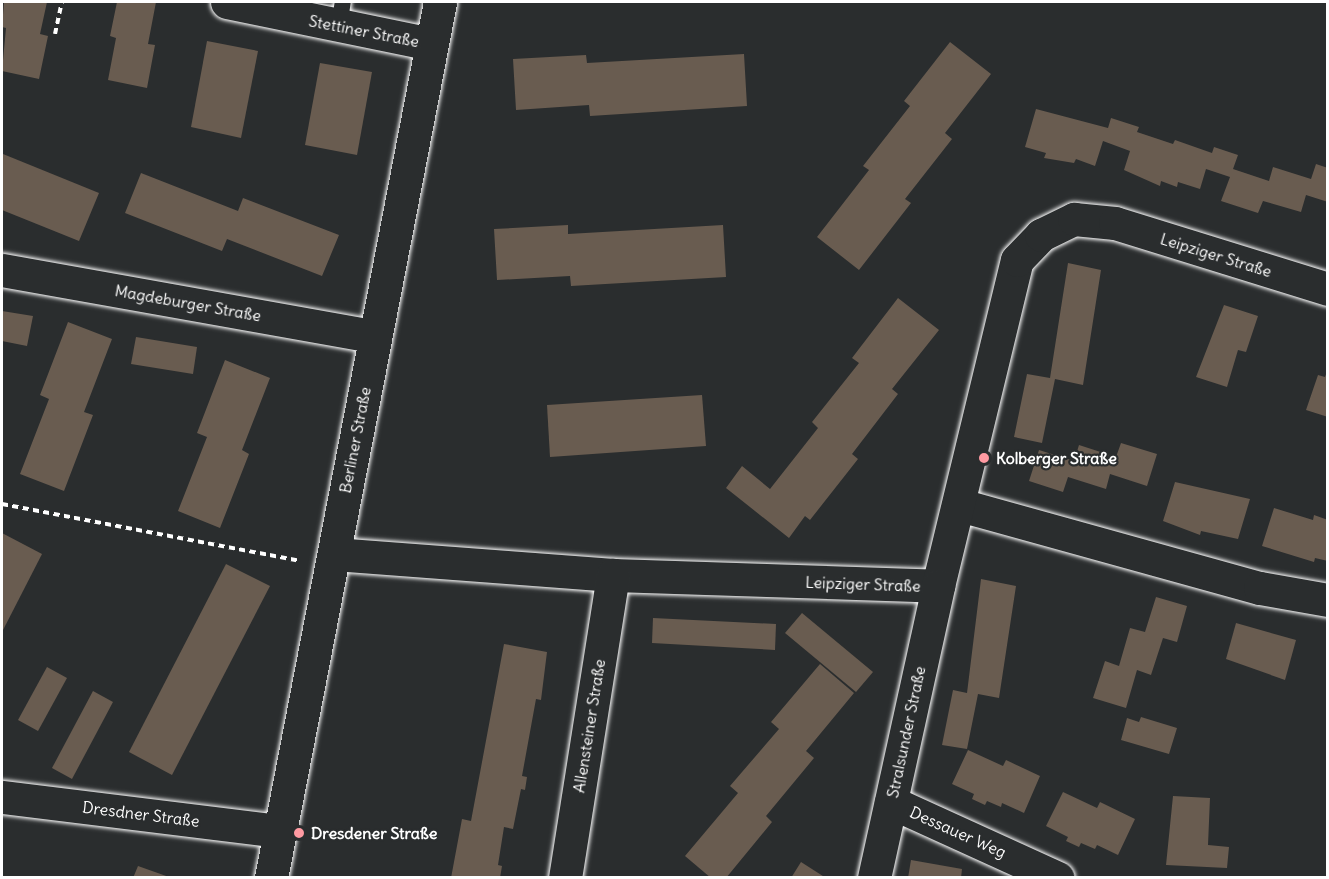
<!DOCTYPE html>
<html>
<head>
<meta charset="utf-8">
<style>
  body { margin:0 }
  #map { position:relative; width:1329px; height:879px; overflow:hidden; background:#2a2d2e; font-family:Delius,sans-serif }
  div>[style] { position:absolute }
  .building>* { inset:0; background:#695c50 }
  .path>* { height:4px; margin-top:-2px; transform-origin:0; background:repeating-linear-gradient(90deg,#fff 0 6px,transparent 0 10.5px) }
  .roads { filter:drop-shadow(0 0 2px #fff) drop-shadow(0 0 2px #fff) }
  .lane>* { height:16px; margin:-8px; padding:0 8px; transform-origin:8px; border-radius:8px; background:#2a2d2e }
  .street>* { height:33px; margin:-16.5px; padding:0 16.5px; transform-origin:16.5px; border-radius:16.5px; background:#2a2d2e }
  .secondary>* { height:33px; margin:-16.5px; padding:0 16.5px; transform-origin:16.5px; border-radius:16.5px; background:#2a2d2e }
  .dots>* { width:16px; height:16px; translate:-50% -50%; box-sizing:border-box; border:3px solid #2a2d2e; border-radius:50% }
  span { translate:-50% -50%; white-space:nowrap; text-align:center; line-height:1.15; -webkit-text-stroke:4.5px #2a2d2e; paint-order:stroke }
  .street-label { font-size:16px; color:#fff }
  .poi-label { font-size:16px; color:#fff; font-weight:700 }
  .left { translate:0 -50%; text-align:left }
  .frame { position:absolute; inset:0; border:3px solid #fff; pointer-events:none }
</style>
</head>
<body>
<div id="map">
  <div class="building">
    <div style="clip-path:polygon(4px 2px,47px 2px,40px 34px,48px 36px,39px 79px,2px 71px,6px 28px,2px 27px)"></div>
    <div style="clip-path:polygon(117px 2px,156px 2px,148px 44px,155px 45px,147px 88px,108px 80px,116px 38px,110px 36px)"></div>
    <div style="clip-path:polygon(207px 41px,258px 51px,241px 138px,191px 127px)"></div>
    <div style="clip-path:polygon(950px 42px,991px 74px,945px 133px,952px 139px,905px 199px,911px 203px,859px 270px,817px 237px,869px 170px,863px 166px,910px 106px,904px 101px)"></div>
    <div style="clip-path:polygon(744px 54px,747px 106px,590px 116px,589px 105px,516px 110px,513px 59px,586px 55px,587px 63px)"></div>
    <div style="clip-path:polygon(320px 63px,372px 72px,357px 155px,305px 145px)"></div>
    <div style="clip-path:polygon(1036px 109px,1108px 128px,1111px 118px,1139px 127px,1137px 132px,1173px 144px,1175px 140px,1212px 153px,1214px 147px,1238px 155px,1233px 169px,1269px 181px,1273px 167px,1311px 179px,1316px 164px,1328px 168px,1328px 202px,1306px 195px,1301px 212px,1263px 201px,1258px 213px,1221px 201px,1230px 177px,1206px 169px,1200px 189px,1178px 182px,1177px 187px,1161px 181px,1160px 186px,1124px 170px,1130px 151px,1103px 141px,1095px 166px,1076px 159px,1074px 163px,1044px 158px,1046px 153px,1025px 147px)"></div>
    <div style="clip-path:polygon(3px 154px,99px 193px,79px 241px,2px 210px)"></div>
    <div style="clip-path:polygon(141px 173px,238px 211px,243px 198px,339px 235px,322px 276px,227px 239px,222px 251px,125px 213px)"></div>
    <div style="clip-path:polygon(568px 225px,568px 234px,723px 225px,726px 277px,571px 286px,570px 276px,497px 280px,494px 229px)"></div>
    <div style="clip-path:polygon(1068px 263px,1101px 270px,1083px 385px,1055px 379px,1042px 443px,1014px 437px,1027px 374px,1050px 378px)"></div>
    <div style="clip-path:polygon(898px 298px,939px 330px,892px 389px,898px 394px,852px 454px,858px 459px,810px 520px,805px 516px,789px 538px,726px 488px,742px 466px,770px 489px,818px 428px,812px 422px,859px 363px,852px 358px)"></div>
    <div style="clip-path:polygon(1224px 305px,1258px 316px,1246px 352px,1238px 350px,1227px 387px,1196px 377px)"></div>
    <div style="clip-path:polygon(2px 311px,33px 316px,27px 346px,2px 341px)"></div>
    <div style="clip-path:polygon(68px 322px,112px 339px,84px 412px,93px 415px,64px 491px,20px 474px,49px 399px,40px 395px)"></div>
    <div style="clip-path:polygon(136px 337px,197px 347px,193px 374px,131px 364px)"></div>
    <div style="clip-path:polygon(225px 360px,270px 378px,242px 450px,249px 454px,220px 528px,178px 511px,207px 437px,197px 433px)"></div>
    <div style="clip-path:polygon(1328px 369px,1328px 417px,1306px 410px,1318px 375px,1325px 377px)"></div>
    <div style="clip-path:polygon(702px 395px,706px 446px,550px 457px,547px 405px)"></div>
    <div style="clip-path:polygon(1121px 443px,1157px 454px,1147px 486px,1110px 474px,1106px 489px,1068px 477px,1063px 492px,1029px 481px,1039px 450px,1074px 461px,1079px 445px,1116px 457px)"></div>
    <div style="clip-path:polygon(1175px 482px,1250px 499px,1238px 539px,1201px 531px,1200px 535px,1163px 521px)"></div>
    <div style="clip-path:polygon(1274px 508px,1313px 520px,1314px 515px,1328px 520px,1328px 561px,1315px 558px,1314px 562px,1262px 546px)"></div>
    <div style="clip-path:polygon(2px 533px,42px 554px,2px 632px)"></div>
    <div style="clip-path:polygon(226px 564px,270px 586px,172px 775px,129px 752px)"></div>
    <div style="clip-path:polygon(981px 579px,1016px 586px,999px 698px,978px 694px,967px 749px,942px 745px,953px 690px,967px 693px)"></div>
    <div style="clip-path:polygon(1156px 597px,1187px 606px,1177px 642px,1163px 638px,1151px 675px,1137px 670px,1126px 708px,1093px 698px,1105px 661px,1119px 666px,1130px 628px,1145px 632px)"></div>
    <div style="clip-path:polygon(802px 613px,873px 672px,856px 692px,785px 633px)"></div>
    <div style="clip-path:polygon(653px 618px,776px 624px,775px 650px,652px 643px)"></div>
    <div style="clip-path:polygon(1236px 623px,1296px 640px,1285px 680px,1226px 659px)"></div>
    <div style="clip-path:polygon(504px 644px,547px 652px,541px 700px,536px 699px,522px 776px,527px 777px,525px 790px,521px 789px,513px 829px,504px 827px,498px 865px,502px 866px,500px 878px,451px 878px,462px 819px,471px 821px)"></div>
    <div style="clip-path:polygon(820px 664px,854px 693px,806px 751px,814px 758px,766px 816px,772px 822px,726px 878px,711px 878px,685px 856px,738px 793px,730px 786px,779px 729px,771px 722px)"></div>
    <div style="clip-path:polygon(47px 667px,67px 678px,38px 731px,18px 720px)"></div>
    <div style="clip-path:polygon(93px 691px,113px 702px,72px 779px,52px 768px)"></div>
    <div style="clip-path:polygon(1141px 717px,1177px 728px,1169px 754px,1121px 740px,1127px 718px,1139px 722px)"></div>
    <div style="clip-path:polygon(968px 750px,1003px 766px,1006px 760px,1040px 776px,1024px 813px,1002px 803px,1001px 807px,987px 801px,985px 805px,972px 799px,974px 794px,952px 784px)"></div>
    <div style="clip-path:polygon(1063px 792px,1097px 808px,1100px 802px,1135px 819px,1118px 855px,1097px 845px,1095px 849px,1081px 843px,1079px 847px,1066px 841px,1068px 837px,1046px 826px)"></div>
    <div style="clip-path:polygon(1173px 796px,1210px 798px,1208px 845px,1229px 847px,1227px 868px,1166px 865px)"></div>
    <div style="clip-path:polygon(911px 860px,962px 869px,961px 878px,908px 878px)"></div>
    <div style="clip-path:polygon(801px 862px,826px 878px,791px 878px)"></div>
    <div style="clip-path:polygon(138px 866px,169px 877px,168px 878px,133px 878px)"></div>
  </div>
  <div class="path">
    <div style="left:55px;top:34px;width:33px;rotate:-78deg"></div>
    <div style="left:2px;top:504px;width:304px;rotate:10.8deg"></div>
  </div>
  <div class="roads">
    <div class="lane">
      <div style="left:339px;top:26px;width:24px;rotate:-81deg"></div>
    </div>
    <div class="street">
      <div style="left:227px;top:2px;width:208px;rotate:11.6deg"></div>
      <div style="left:2px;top:270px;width:378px;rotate:10.1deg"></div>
      <div style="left:960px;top:505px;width:311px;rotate:15.5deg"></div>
      <div style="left:1260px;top:588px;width:69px;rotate:10deg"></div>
      <div style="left:334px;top:554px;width:280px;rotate:4.3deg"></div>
      <div style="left:613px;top:575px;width:325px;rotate:1.9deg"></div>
      <div style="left:938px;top:586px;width:335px;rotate:-76.4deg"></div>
      <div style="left:1017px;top:260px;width:35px;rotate:-46deg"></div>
      <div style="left:1041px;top:235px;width:37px;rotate:-26deg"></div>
      <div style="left:1074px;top:219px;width:41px;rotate:5.6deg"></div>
      <div style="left:1115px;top:223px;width:223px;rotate:17.2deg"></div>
      <div style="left:2px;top:797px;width:280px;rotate:7deg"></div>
      <div style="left:891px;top:802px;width:183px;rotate:24.5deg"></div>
      <div style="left:565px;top:878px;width:307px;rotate:-81deg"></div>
      <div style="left:874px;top:878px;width:299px;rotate:-77.6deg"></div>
    </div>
    <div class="secondary">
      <div style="left:271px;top:878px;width:892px;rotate:-79.08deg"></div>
    </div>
  </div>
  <div class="dots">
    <div style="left:984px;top:458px;background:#ff9aa2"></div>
    <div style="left:299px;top:833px;background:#ff9aa2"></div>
  </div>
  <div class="street-label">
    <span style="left:364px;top:31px;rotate:11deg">Stettiner Straße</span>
    <span style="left:1216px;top:255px;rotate:17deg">Leipziger Straße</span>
    <span style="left:188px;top:303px;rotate:10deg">Magdeburger Straße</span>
    <span style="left:355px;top:440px;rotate:-79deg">Berliner Straße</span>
    <span style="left:863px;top:584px;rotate:2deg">Leipziger Straße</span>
    <span style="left:589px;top:726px;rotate:-81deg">Allensteiner Straße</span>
    <span style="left:906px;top:732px;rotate:-78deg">Stralsunder Straße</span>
    <span style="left:141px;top:814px;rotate:7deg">Dresdner Straße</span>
    <span style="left:958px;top:832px;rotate:24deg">Dessauer Weg</span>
  </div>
  <div class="poi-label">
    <span class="left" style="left:996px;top:458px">Kolberger Straße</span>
    <span class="left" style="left:311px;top:833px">Dresdener Straße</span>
  </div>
  <div class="frame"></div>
</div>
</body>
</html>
